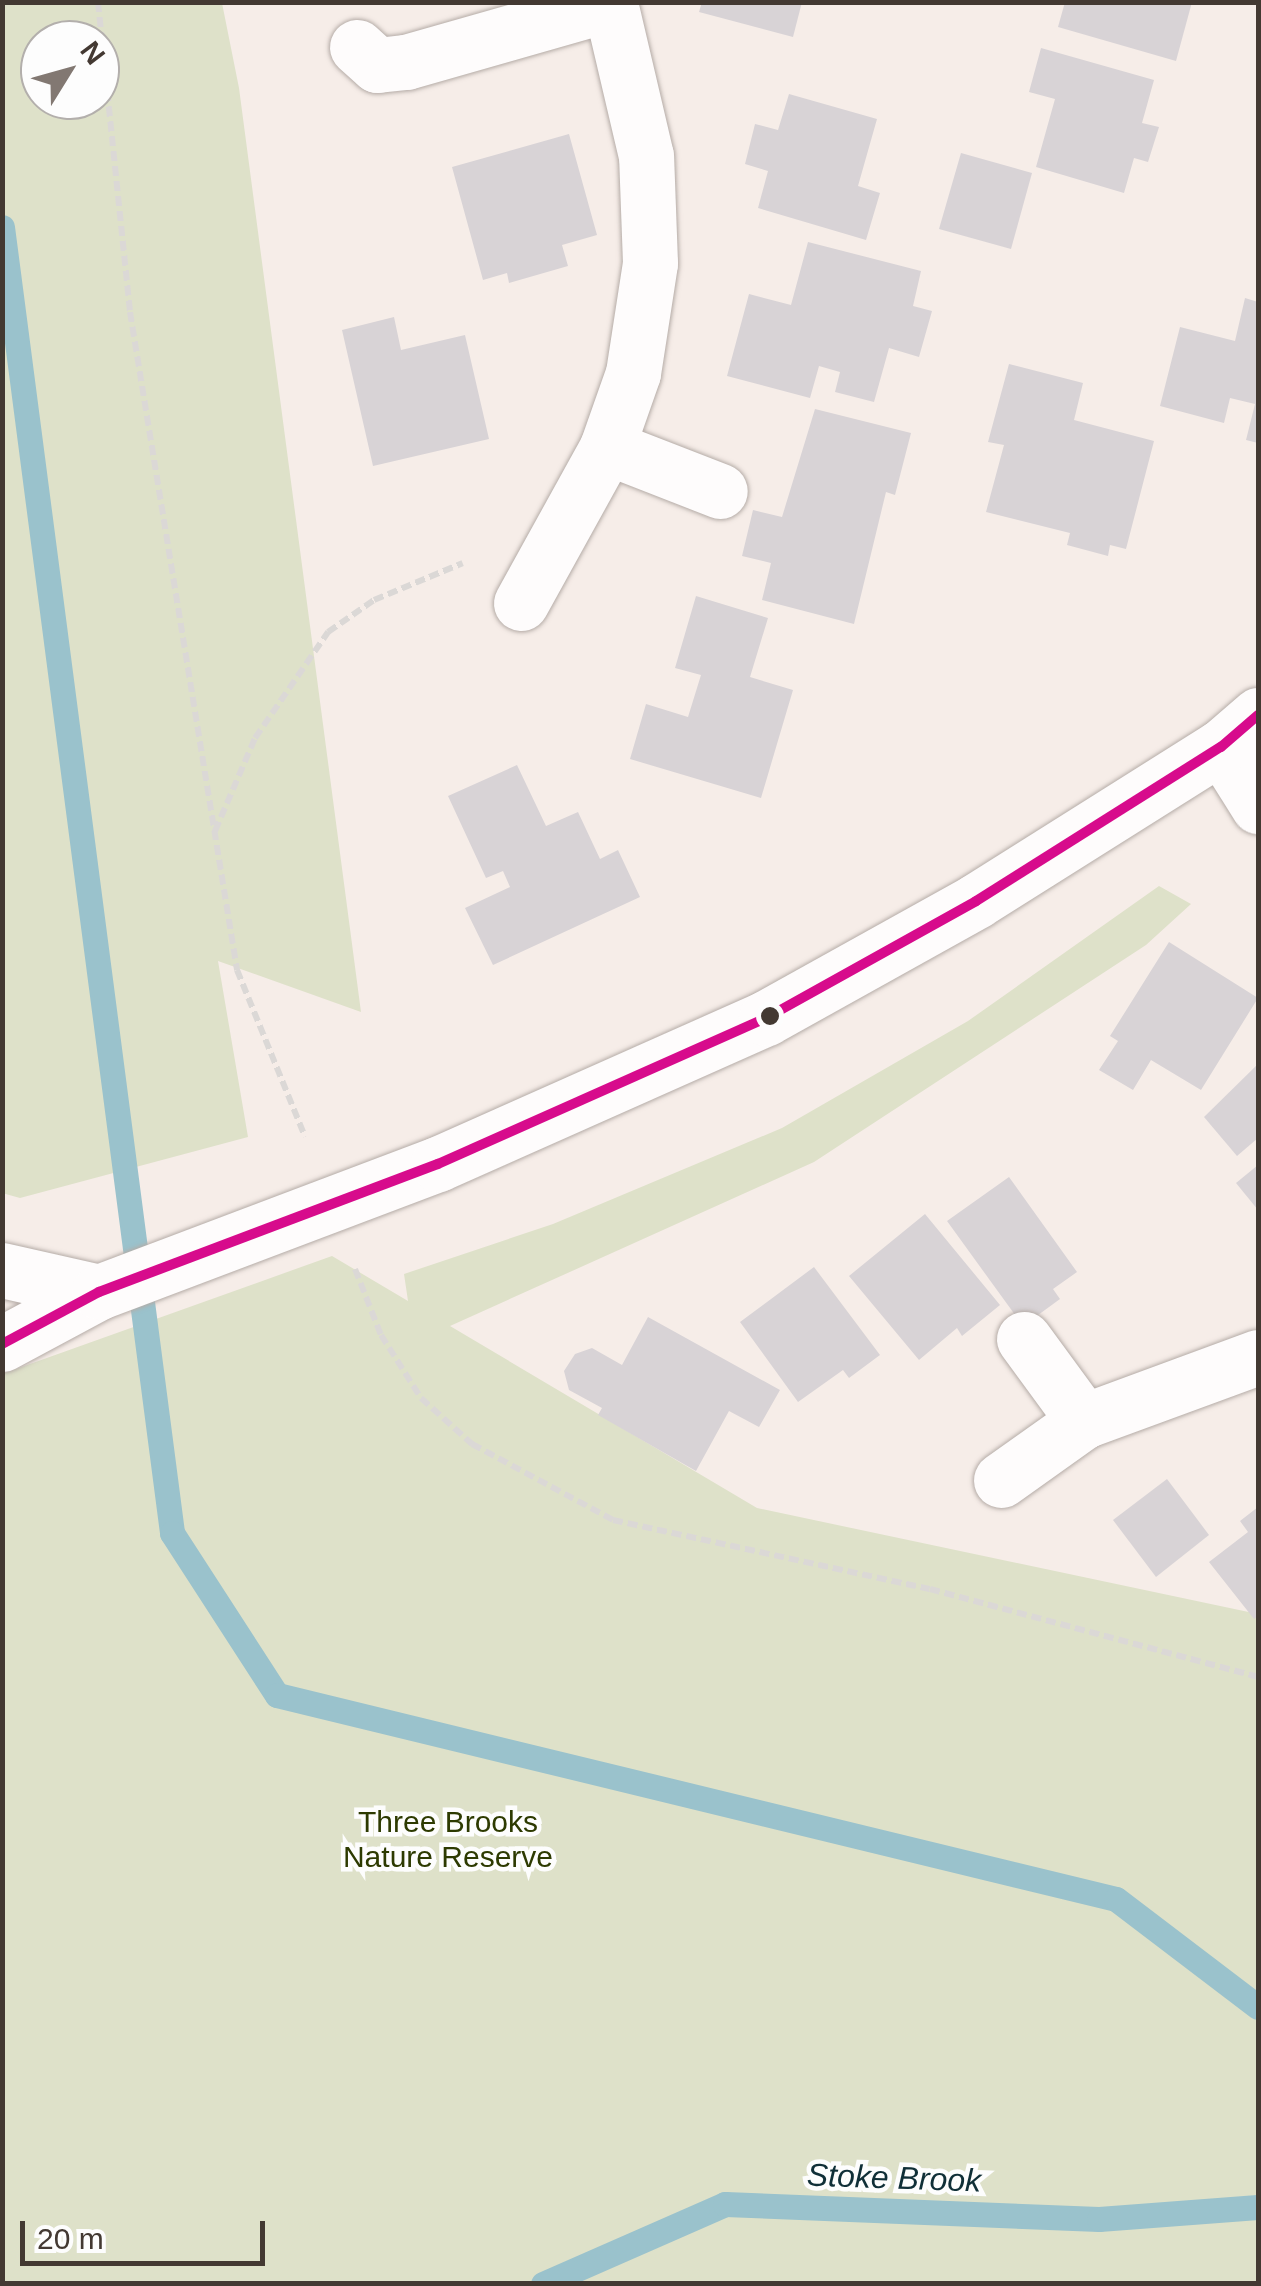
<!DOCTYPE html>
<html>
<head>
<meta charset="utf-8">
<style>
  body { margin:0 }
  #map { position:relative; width:1261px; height:2286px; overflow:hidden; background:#f6ede8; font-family:Arial,sans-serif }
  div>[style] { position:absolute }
  .green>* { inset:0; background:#dee1c9 }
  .stream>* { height:25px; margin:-12.5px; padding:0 12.5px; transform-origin:12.5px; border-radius:12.5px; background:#9ac2cc }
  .building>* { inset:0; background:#d8d3d6 }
  .path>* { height:6px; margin-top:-3px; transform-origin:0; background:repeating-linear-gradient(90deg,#dbd8d6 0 10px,transparent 0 15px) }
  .roads { filter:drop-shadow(0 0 2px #b5aca7) drop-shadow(0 0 2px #b5aca7) }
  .minor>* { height:55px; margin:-27.5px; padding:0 27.5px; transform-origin:27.5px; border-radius:27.5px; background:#fefcfc }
  .tertiary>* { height:55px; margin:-27.5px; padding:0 27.5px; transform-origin:27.5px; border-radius:27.5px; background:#fefcfc }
  .bus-1>* { height:10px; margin:-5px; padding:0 5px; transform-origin:5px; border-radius:5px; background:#d70b8c }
  .dots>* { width:28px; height:28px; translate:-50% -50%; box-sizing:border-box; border:5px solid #fdfdfd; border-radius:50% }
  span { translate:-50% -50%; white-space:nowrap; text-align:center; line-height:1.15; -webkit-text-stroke:9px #fdfdfd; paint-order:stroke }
  .park-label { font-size:30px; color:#2d3a01 }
  .water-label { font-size:32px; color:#102f37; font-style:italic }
  .frame { position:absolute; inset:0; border:5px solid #433932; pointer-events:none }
  .north { position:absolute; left:20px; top:20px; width:100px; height:100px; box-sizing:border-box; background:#fdfdfd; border:2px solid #b3afac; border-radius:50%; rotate:53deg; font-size:28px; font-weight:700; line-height:40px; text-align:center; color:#433932 }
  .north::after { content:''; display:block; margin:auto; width:35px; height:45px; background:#827872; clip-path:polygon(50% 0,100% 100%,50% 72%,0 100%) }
  .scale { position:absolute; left:20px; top:2221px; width:245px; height:45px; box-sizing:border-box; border:5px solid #433932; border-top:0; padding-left:12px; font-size:30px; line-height:35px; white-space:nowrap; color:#433932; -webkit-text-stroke:8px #fdfdfd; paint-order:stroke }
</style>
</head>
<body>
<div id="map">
  <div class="green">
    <div style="clip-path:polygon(evenodd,3px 2px,222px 3px,239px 88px,361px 1012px,218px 961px,248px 1137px,20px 1198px,2px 1193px,3px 2px,40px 40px,100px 40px,100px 100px,40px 100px,40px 40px)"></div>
    <div style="clip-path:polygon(1159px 886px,1191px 904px,1146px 945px,814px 1162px,450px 1326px,757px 1508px,1258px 1614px,1258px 2283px,3px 2283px,2px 1374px,332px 1256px,408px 1301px,404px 1274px,553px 1224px,782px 1128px,968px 1021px)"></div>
  </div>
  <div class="stream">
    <div style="left:2px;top:227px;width:1317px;rotate:82.58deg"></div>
    <div style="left:172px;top:1533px;width:193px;rotate:57.1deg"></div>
    <div style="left:277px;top:1695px;width:863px;rotate:13.67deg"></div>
    <div style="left:1116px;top:1899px;width:178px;rotate:37.3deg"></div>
    <div style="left:543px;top:2284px;width:199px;rotate:-23.7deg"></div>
    <div style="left:725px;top:2204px;width:374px;rotate:2.3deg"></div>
    <div style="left:1099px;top:2219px;width:159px;rotate:-4.3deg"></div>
  </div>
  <div class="building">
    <div style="clip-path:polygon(702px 2px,802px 2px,793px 37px,699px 12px)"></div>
    <div style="clip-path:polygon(1065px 2px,1192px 2px,1176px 61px,1058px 27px)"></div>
    <div style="clip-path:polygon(1041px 48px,1154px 80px,1142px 123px,1159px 127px,1148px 162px,1134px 158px,1124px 193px,1036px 167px,1055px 99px,1029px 92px)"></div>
    <div style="clip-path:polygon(789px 94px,877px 119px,858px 186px,880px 193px,866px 240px,758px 208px,768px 171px,745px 164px,755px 124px,778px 130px)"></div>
    <div style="clip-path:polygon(569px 134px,597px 235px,562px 245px,568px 266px,509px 283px,507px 273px,483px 280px,452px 167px)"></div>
    <div style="clip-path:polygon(961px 153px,1032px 173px,1011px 249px,939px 229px)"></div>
    <div style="clip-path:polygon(808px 242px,921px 271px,913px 306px,932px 311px,919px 357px,889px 348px,874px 402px,835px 392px,840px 372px,819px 366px,810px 398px,727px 376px,749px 294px,791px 305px)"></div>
    <div style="clip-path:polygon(1245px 298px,1258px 302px,1258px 443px,1246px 440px,1255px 404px,1230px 398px,1224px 423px,1160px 406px,1180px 327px,1235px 341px)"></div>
    <div style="clip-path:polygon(394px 317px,401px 350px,465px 335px,489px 439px,373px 466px,342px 330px)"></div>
    <div style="clip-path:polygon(1009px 364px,1083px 383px,1074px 420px,1154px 441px,1126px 549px,1110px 545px,1108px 556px,1067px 545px,1070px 533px,986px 512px,1004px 445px,988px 442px)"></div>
    <div style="clip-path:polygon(815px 409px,911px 433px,895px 495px,886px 492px,854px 624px,762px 600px,771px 563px,742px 556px,753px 510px,782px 517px)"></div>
    <div style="clip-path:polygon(696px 596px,768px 618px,750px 677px,793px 690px,761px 798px,630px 759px,646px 704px,688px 717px,701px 675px,675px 668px)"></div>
    <div style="clip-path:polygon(517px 765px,546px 826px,578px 812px,600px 859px,618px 850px,640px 897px,493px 965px,465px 908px,510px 887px,503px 871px,486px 878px,448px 796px)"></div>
    <div style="clip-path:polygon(1169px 942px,1258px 998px,1201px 1090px,1151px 1060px,1133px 1090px,1099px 1070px,1118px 1041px,1110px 1036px)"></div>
    <div style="clip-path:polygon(1258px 1064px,1258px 1138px,1237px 1156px,1204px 1117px)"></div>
    <div style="clip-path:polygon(1258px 1165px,1258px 1210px,1236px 1183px)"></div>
    <div style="clip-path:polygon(1009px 1177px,1077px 1272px,1053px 1289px,1060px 1299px,1023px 1326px,947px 1221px)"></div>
    <div style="clip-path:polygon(925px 1214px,1000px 1305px,962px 1336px,957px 1328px,919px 1360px,849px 1276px)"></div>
    <div style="clip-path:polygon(814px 1267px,880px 1355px,849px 1378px,843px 1370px,798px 1402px,740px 1322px)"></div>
    <div style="clip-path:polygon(648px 1317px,780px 1390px,759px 1427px,729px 1411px,696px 1471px,598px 1415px,602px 1408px,569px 1390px,564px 1371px,575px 1354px,592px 1348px,622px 1365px)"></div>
    <div style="clip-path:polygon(1167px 1479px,1209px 1535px,1156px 1577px,1113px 1520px)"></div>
    <div style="clip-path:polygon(1258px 1507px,1258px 1616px,1254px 1619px,1209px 1562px,1248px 1532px,1240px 1521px)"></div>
  </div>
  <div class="path">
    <div style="left:98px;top:2px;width:312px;rotate:84.1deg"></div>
    <div style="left:130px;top:312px;width:667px;rotate:80.76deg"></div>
    <div style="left:237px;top:970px;width:180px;rotate:67.8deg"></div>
    <div style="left:215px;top:831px;width:101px;rotate:-66.7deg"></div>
    <div style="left:255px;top:738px;width:129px;rotate:-55.4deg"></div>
    <div style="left:328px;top:632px;width:56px;rotate:-34.8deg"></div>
    <div style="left:374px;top:600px;width:96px;rotate:-22.6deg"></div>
    <div style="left:355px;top:1269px;width:71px;rotate:68.5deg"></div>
    <div style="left:381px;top:1335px;width:75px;rotate:57.6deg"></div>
    <div style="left:421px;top:1398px;width:69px;rotate:42deg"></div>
    <div style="left:472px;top:1444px;width:160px;rotate:28.3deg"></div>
    <div style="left:613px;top:1520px;width:324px;rotate:12.3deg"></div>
    <div style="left:930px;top:1589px;width:340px;rotate:15deg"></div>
  </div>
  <div class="roads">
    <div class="minor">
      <div style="left:357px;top:47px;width:27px;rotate:42deg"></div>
      <div style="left:377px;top:65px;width:29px;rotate:-6deg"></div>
      <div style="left:406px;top:62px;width:212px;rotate:-15.9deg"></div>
      <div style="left:607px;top:447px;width:121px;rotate:21.3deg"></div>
      <div style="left:521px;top:603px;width:178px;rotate:-61.1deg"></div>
      <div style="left:607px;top:447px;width:78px;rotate:-70.6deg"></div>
      <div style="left:633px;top:373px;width:111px;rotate:-81.2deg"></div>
      <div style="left:650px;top:263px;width:107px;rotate:-92.1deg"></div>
      <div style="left:646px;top:156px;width:158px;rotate:-103.2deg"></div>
      <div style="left:1221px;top:747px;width:70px;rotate:57.9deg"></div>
      <div style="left:1024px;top:1339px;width:102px;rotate:53.8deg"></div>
      <div style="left:1001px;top:1480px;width:102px;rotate:-35.4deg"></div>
      <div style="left:1084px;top:1421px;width:185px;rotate:-20.2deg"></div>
    </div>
    <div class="tertiary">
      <div style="left:2px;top:1270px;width:99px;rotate:12.8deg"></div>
      <div style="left:2px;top:1344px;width:110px;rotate:-28.2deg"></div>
      <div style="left:99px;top:1292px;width:362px;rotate:-20.7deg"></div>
      <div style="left:438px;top:1164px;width:359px;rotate:-24deg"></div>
      <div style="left:766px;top:1018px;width:240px;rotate:-29.1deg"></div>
      <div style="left:976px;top:901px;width:289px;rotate:-32.2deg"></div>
      <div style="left:1221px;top:747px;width:49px;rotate:-40.9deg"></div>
    </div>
  </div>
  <div class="bus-1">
    <div style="left:2px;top:1344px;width:110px;rotate:-28.2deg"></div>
    <div style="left:99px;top:1292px;width:362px;rotate:-20.7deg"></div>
    <div style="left:438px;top:1164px;width:359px;rotate:-24deg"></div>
    <div style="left:766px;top:1018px;width:240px;rotate:-29.1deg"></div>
    <div style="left:976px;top:901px;width:289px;rotate:-32.2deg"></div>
    <div style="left:1221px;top:747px;width:49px;rotate:-40.9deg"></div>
  </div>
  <div class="dots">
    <div style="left:770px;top:1016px;background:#433932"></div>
  </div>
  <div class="park-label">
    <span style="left:448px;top:1839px">Three Brooks<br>Nature Reserve</span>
  </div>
  <div class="water-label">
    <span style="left:894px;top:2178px;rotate:2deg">Stoke Brook</span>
  </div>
  <div class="frame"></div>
  <div class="north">N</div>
  <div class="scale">20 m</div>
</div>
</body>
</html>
